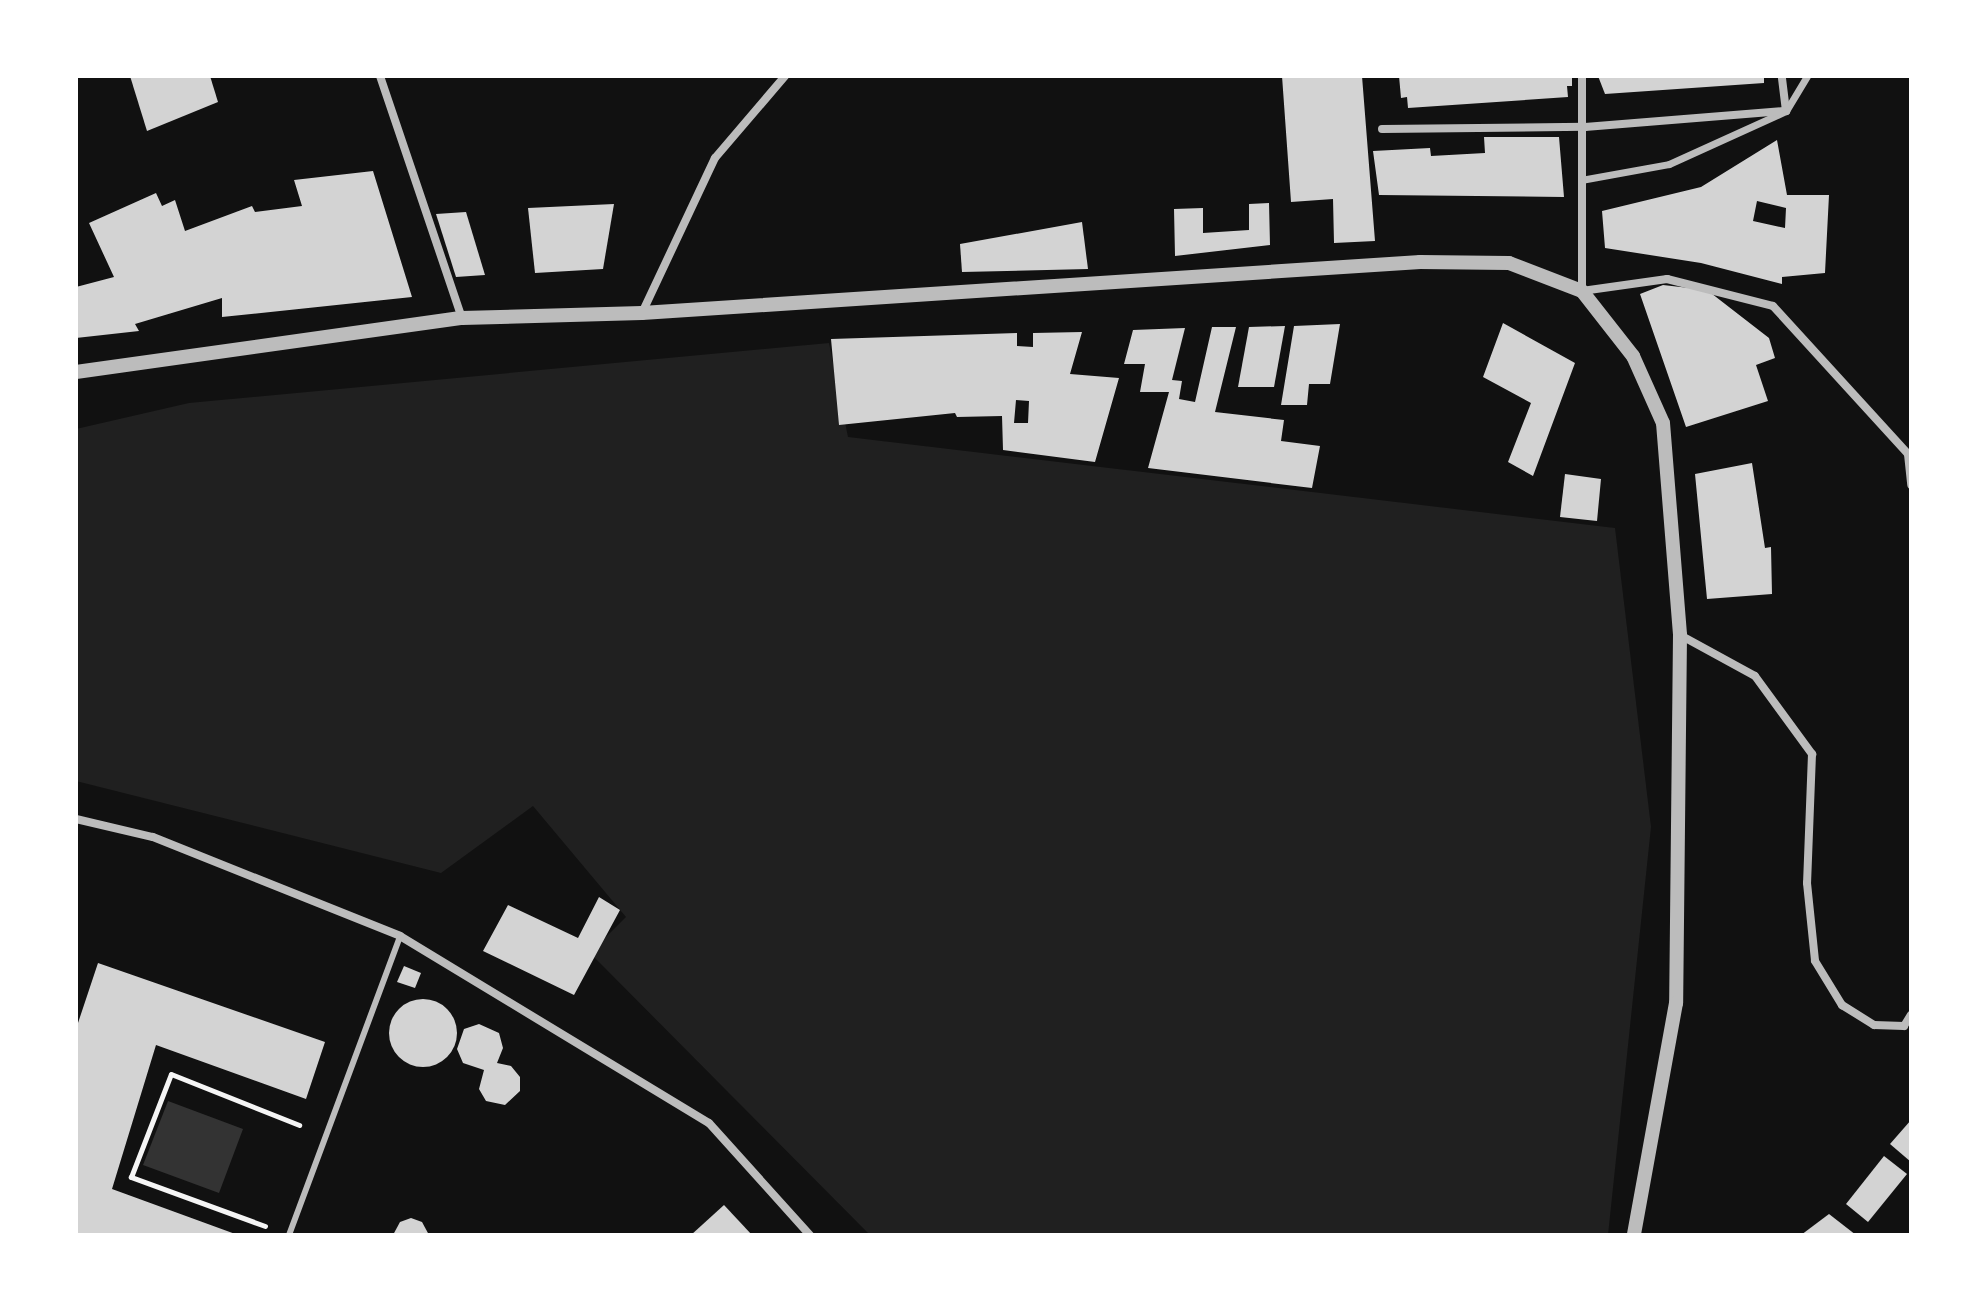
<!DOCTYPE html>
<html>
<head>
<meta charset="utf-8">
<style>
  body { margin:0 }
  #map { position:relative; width:1987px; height:1311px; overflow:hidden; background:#111; font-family:"Roboto Serif",serif }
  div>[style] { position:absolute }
  .green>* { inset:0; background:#202020 }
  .water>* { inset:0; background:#333 }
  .building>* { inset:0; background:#d3d3d3 }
  .round { border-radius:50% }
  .path>* { height:5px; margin:-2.5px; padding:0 2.5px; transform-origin:2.5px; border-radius:2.5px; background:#f5f5f5 }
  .service>* { height:6px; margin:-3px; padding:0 3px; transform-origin:3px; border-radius:3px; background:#bcbcbc }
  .pedestrian>* { height:7px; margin:-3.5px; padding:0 3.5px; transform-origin:3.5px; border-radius:3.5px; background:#bcbcbc }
  .minor>* { height:8px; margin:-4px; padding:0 4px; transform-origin:4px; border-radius:4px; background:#bcbcbc }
  .tertiary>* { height:14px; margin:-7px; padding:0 7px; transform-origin:7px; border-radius:7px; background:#bcbcbc }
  span { translate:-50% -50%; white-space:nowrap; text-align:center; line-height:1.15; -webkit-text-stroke:8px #fff; paint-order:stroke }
  .frame { position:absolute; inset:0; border:78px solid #fff; pointer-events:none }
</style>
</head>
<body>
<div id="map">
  <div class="green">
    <i style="clip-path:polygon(829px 343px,848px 437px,1615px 528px,1651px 827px,1608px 1235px,870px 1235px,590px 953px,626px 917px,533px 806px,441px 873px,76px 781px,76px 429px,189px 403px)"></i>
  </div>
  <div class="water">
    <i style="clip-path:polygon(168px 1101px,243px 1129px,219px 1193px,143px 1165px)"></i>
  </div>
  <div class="building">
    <i style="clip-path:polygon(130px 76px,210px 76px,218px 102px,147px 131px)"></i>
    <i style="clip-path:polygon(1282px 76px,1362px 76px,1375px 241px,1334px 243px,1333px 199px,1291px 202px)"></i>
    <i style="clip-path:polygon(1399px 76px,1572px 76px,1572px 86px,1567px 86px,1568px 97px,1408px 108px,1407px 97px,1401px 98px)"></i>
    <i style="clip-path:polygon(1598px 76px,1764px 76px,1764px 83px,1605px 94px)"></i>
    <i style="clip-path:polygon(1484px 137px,1559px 137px,1564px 197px,1379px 195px,1373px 151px,1430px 148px,1431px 156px,1485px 153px)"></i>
    <i style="clip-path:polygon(evenodd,1777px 140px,1787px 195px,1829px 195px,1825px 273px,1782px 277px,1782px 284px,1701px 263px,1605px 248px,1602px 211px,1701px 187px,1777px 140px,1757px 201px,1786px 208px,1785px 228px,1753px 221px,1757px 201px)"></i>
    <i style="clip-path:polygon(373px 171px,412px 297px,222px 317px,222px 298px,135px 324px,139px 331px,76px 338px,76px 287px,114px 277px,89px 223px,156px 193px,162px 206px,175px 200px,185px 231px,252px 206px,255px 212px,302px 206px,294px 180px)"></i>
    <i style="clip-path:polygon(1269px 203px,1270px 245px,1175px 256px,1174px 209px,1203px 208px,1203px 233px,1249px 230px,1249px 204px)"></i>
    <i style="clip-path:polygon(614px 204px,603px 269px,535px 273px,528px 208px)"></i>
    <i style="clip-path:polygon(466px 212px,485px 275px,456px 277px,436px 214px)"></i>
    <i style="clip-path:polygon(1082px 222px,1088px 269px,962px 272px,960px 244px)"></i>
    <i style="clip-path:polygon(1663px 285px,1707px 290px,1769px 338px,1775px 358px,1756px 365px,1768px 401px,1686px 427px,1640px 294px)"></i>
    <i style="clip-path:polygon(1503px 323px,1575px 363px,1533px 476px,1508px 462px,1531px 403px,1483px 377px)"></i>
    <i style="clip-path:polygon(1340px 324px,1330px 384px,1309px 384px,1307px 405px,1281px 405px,1294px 326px)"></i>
    <i style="clip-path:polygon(1285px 326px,1274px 387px,1238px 387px,1249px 327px)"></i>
    <i style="clip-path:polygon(1212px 327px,1236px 327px,1215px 412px,1284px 420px,1281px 441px,1320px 446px,1312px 488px,1148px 468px,1169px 392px,1140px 392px,1145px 364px,1124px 364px,1133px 330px,1185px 328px,1172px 380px,1182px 381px,1179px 399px,1195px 402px)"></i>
    <i style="clip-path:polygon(evenodd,1082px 332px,1070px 374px,1119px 378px,1095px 462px,1003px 450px,1002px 416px,957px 417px,955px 413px,839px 425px,831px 339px,1017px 333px,1017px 346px,1033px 347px,1033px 333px,1082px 332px,1016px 400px,1029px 401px,1028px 423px,1014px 423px,1016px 400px)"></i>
    <i style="clip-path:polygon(1752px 463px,1765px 548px,1771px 547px,1772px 594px,1707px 599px,1695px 474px)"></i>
    <i style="clip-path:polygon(1565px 474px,1601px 479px,1597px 521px,1560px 517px)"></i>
    <i style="clip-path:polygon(599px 897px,620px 910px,574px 995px,483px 951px,508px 905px,578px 938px)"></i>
    <i style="clip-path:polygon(98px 963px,325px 1042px,306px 1099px,156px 1045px,112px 1189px,238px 1235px,76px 1235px,76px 1029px)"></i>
    <i style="clip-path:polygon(404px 966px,421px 973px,415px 988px,397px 982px)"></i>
    <i class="round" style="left:389px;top:999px;width:68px;height:68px"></i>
    <i style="clip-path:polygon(479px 1024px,499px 1033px,503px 1048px,497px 1063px,511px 1066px,520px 1077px,520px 1091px,505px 1105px,486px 1101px,479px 1089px,484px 1070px,463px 1063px,457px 1049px,464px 1029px)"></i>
    <i style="clip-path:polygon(1911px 1120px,1911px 1162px,1890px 1144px)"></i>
    <i style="clip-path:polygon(1884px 1156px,1907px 1174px,1868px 1222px,1846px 1204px)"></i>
    <i style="clip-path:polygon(724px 1205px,752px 1235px,691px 1235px)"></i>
    <i style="clip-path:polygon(1829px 1214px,1856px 1235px,1801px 1235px)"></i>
    <i style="clip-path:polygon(411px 1218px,422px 1222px,429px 1235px,393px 1235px,400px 1222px)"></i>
  </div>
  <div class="path">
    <i style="left:265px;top:1226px;width:143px;rotate:-159.9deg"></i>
    <i style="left:131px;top:1177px;width:110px;rotate:-68.8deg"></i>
    <i style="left:171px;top:1074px;width:138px;rotate:21.7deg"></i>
  </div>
  <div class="service">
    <i style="left:289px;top:1235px;width:319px;rotate:-69.6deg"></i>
  </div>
  <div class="pedestrian">
    <i style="left:1581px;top:180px;width:89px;rotate:-10.3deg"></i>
    <i style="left:1669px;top:164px;width:128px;rotate:-24.4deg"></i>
    <i style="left:1786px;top:111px;width:41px;rotate:-59deg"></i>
  </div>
  <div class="minor">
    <i style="left:380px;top:76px;width:256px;rotate:71.3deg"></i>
    <i style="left:1582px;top:76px;width:215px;rotate:90deg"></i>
    <i style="left:1582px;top:291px;width:86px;rotate:-8deg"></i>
    <i style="left:1667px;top:279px;width:109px;rotate:14.3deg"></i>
    <i style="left:1773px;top:306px;width:200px;rotate:47.6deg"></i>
    <i style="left:1908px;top:454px;width:31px;rotate:84deg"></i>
    <i style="left:1382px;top:129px;width:203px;rotate:-0.6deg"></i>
    <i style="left:1585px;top:127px;width:202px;rotate:-4.6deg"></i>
    <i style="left:1786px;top:111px;width:35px;rotate:-97deg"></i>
    <i style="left:642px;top:313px;width:171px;rotate:-64.8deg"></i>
    <i style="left:715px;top:158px;width:108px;rotate:-49.5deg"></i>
    <i style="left:1680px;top:635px;width:85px;rotate:28.7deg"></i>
    <i style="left:1755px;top:676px;width:97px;rotate:53.8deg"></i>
    <i style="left:1812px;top:754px;width:129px;rotate:92.2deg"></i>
    <i style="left:1807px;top:883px;width:78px;rotate:84.1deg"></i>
    <i style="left:1815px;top:961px;width:52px;rotate:58.5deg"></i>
    <i style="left:1842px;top:1005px;width:38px;rotate:32deg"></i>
    <i style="left:1874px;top:1025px;width:30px;rotate:2deg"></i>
    <i style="left:1904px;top:1026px;width:13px;rotate:-58deg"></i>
    <i style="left:76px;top:819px;width:79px;rotate:13.2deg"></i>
    <i style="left:153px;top:837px;width:266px;rotate:21.8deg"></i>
    <i style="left:400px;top:936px;width:361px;rotate:31.2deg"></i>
    <i style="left:709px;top:1123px;width:151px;rotate:48deg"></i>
  </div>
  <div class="tertiary">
    <i style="left:76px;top:372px;width:390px;rotate:-8deg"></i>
    <i style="left:462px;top:318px;width:180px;rotate:-1.6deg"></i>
    <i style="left:642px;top:313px;width:780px;rotate:-3.75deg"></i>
    <i style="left:1420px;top:262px;width:89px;rotate:0.6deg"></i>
    <i style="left:1509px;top:263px;width:78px;rotate:21deg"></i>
    <i style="left:1582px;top:291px;width:83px;rotate:51.9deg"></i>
    <i style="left:1633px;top:356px;width:73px;rotate:65.9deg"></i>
    <i style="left:1663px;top:423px;width:213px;rotate:85.4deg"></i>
    <i style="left:1680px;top:635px;width:368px;rotate:90.6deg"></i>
    <i style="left:1676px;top:1003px;width:236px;rotate:100.3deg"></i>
  </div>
  <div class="frame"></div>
</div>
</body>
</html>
